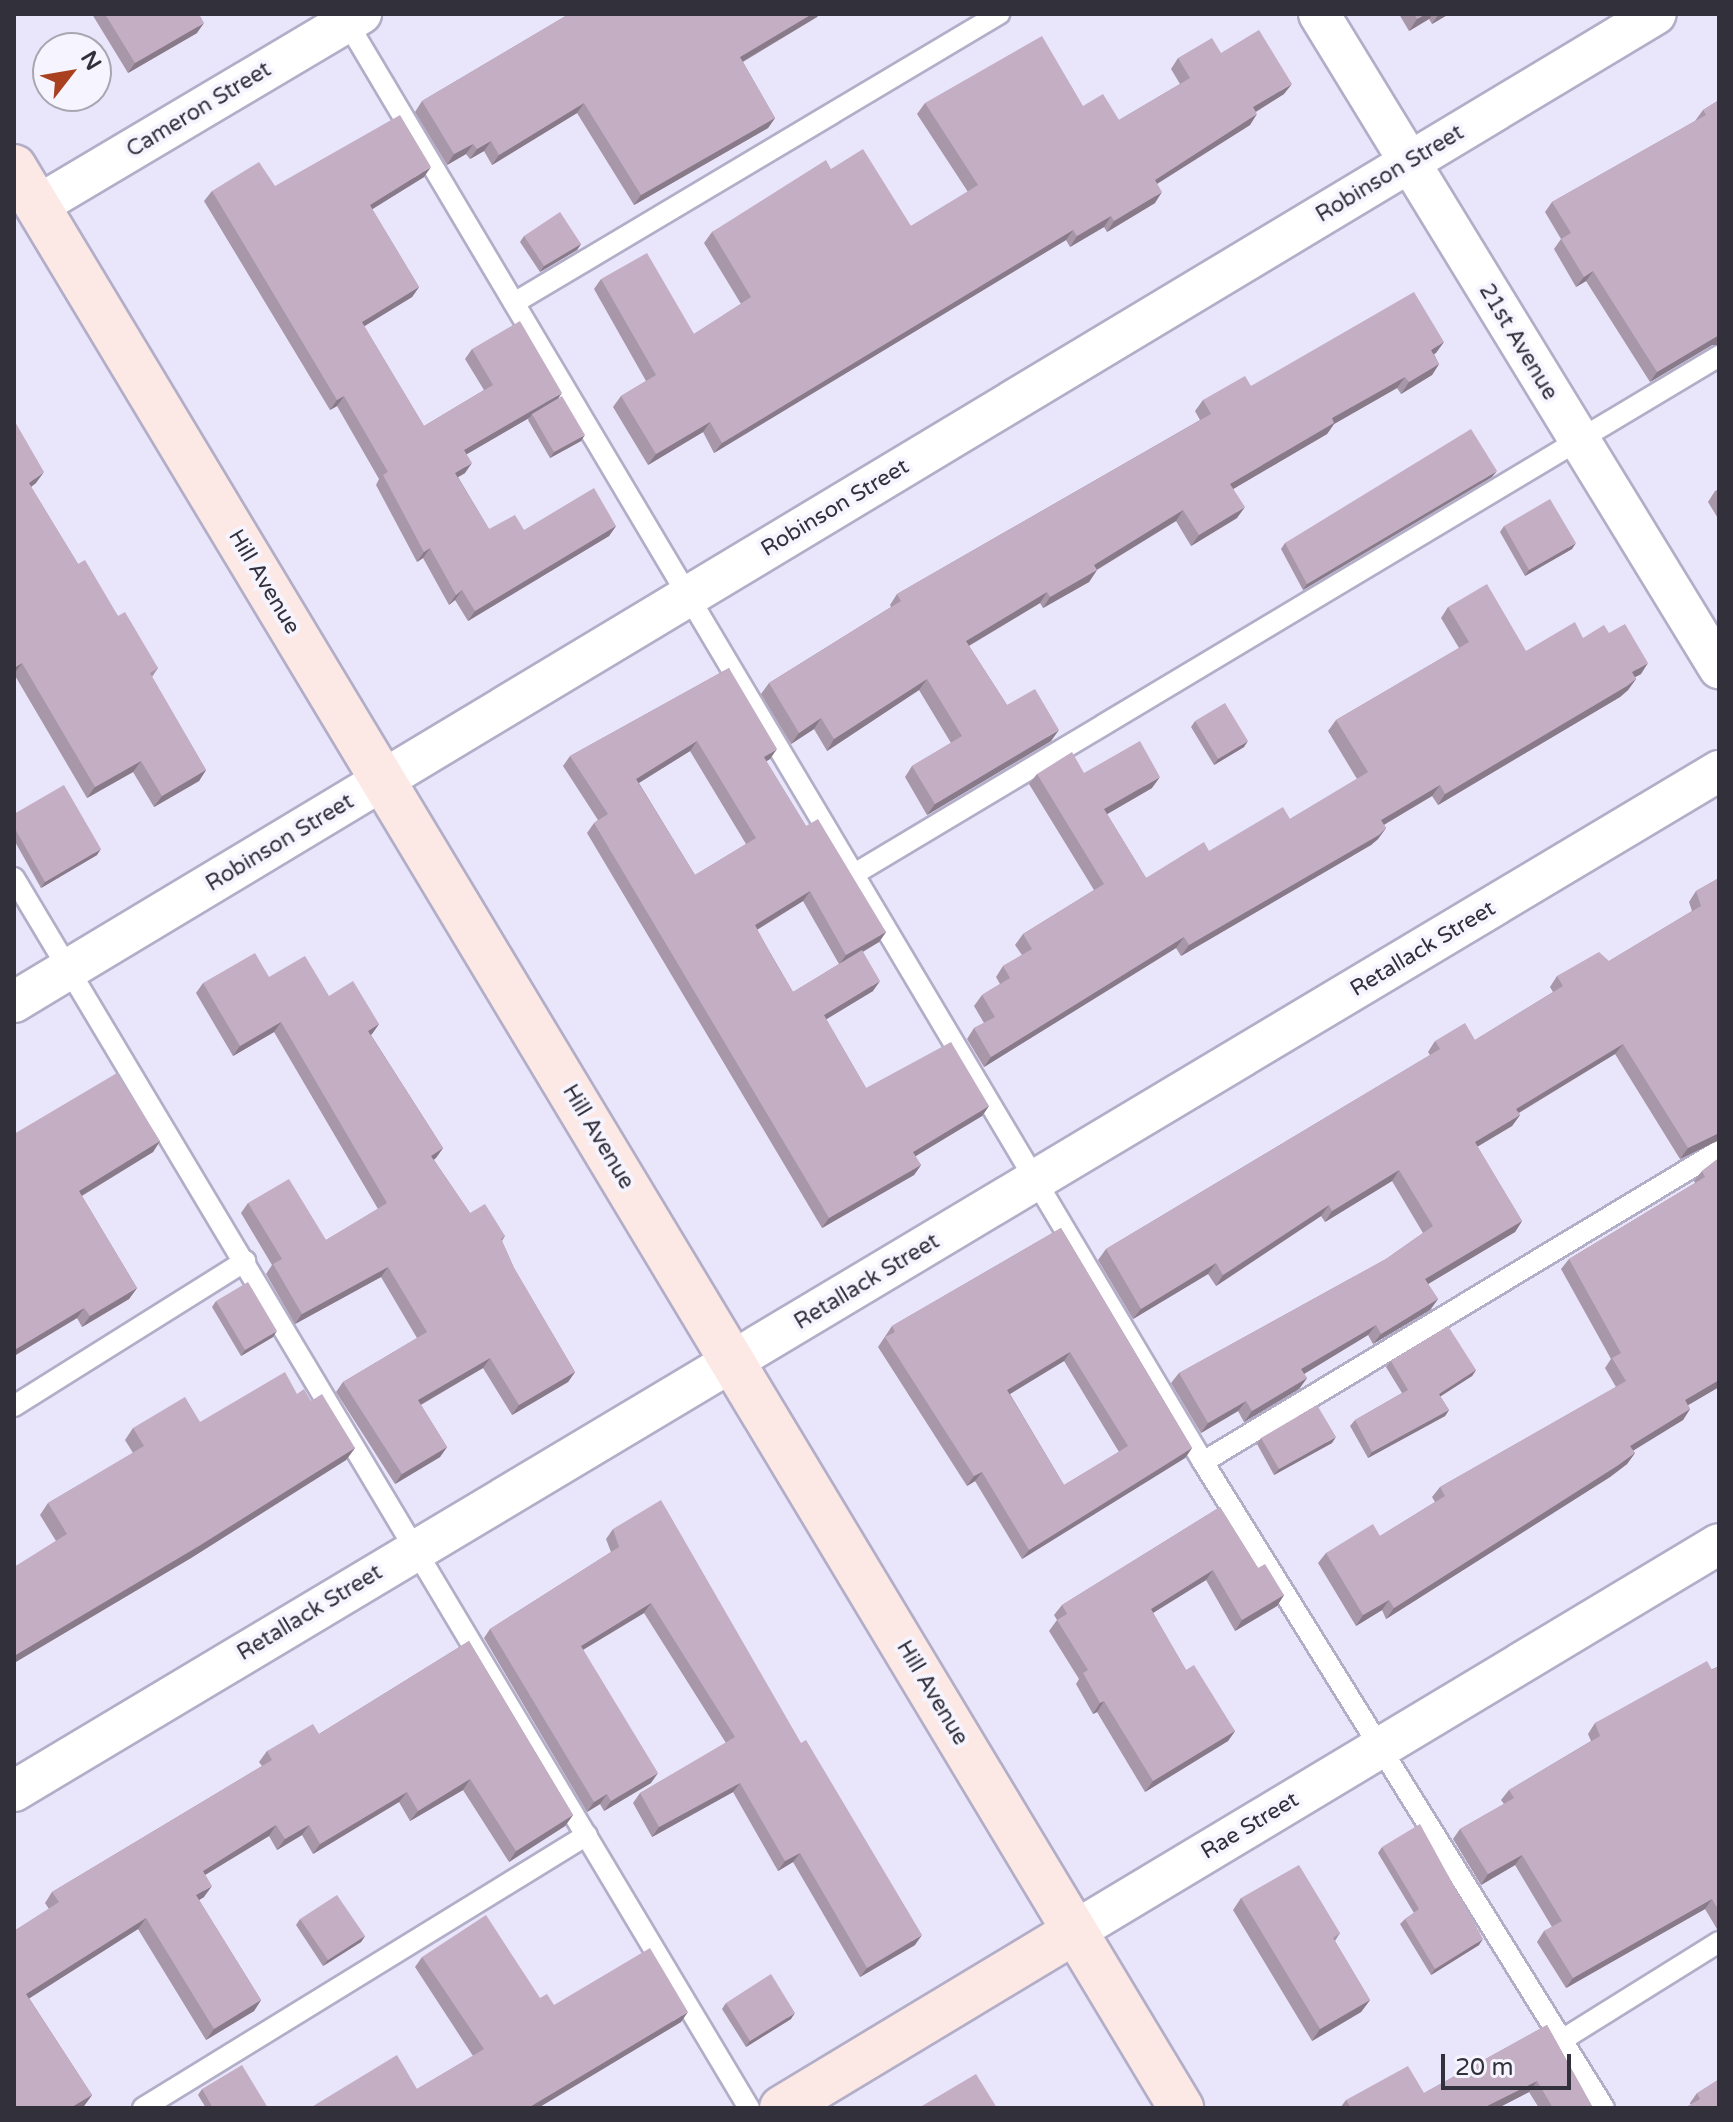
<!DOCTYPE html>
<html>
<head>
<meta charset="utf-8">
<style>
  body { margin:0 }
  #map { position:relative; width:1733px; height:2122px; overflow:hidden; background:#e9e5fb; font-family:"Varela Round",sans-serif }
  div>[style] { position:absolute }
  .roads { filter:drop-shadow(2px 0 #b3aec8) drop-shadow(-2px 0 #b3aec8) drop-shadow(0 2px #b3aec8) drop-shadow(0 -2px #b3aec8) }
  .lane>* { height:20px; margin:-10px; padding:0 10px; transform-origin:10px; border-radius:10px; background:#fff }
  .street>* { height:40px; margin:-20px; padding:0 20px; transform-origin:20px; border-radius:20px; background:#fff }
  .secondary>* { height:44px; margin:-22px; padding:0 22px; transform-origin:22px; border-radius:22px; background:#fce9e5 }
  .wall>* { inset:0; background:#a896a9 }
  .shaded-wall>* { inset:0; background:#887a89 }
  .building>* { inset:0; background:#c3aec4 }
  span { translate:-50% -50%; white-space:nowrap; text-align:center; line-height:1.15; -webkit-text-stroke:8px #f6f4ff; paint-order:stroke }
  .street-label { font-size:22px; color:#32303a }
  .frame { position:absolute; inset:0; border:16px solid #32303a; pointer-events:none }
  .north { position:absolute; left:32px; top:32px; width:80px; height:80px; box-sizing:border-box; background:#f6f4ff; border:2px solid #a8a6b0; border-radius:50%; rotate:59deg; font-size:22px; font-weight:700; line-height:32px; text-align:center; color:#32303a }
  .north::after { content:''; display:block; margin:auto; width:28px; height:36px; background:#a94120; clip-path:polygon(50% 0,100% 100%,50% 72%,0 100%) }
  .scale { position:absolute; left:1441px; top:2054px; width:130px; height:36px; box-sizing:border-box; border:4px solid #32303a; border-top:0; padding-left:10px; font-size:24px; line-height:28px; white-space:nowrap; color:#32303a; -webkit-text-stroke:6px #f6f4ff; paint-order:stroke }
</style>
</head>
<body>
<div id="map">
  <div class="roads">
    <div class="lane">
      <i style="left:344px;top:17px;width:1681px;rotate:59.27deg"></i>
      <i style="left:1203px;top:1462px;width:760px;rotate:58.17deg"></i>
      <i style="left:514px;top:303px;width:565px;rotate:-30.79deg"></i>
      <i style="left:856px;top:873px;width:1006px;rotate:-30.92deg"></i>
      <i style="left:14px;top:878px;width:1433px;rotate:59.14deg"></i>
      <i style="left:14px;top:1406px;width:273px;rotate:-32.1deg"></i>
      <i style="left:1203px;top:1462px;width:602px;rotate:-31.08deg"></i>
      <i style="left:1562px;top:2040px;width:185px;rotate:-32deg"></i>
      <i style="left:143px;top:2108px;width:521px;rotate:-31.59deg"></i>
    </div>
    <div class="street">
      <i style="left:1319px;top:14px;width:767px;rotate:58.55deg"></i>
      <i style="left:37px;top:206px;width:377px;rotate:-30.7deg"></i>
      <i style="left:14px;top:1002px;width:1916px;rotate:-31.04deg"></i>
      <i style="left:14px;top:1791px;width:1987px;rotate:-30.89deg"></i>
      <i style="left:1075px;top:1931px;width:751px;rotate:-31deg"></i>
    </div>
    <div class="secondary">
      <i style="left:14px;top:167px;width:2265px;rotate:58.98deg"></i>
      <i style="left:782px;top:2108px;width:342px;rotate:-31.1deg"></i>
    </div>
  </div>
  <div class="wall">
    <i style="clip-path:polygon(92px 14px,199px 14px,197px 33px,128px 73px)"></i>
    <i style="clip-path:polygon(569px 14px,819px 14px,817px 17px,743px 62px,775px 118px,768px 128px,634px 205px,577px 113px,492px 165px,484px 151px,470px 159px,466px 154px,447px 165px,415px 112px,422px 101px)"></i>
    <i style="clip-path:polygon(1399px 14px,1449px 14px,1432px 24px,1429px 19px,1409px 31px)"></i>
    <i style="clip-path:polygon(1221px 53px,1284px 94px,1256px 112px,1250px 125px,1157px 184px,1155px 203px,1107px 232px,1104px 227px,1070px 247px,1066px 240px,714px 453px,703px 432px,648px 465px,613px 407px,621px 396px,646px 381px,594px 289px,601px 279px,694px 334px,741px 304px,704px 243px,712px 232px,831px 169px,911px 226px,968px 192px,917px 114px,925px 103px,1083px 106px,1119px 120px,1180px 84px,1171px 69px,1178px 58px)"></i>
    <i style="clip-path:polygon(1719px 100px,1719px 345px,1712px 345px,1650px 382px,1586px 281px,1576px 287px,1554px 249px,1561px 239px,1545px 212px,1552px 202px,1695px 121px,1703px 110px)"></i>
    <i style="clip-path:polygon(424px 177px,372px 209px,419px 287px,412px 297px,364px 326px,424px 426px,484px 390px,465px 359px,472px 349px,557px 399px,581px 441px,550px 458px,528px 420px,529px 418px,466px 454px,465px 473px,458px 477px,489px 529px,524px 530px,616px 526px,609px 536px,468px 621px,455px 600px,449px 605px,423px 558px,417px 562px,376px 485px,379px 479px,337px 406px,330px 410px,204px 201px,212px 191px)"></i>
    <i style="clip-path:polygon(524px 236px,581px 244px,577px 250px,540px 272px,520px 242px)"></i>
    <i style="clip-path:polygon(1444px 342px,1434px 354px,1439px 364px,1432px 375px,1401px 394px,1397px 388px,1334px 424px,1327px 434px,1233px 489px,1237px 518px,1191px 546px,1176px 521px,1097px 570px,1089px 582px,1043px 608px,1040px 603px,969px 646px,1007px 705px,1051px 741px,927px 815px,905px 777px,912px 766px,951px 743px,919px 690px,827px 751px,814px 729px,791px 744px,761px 694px,769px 683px,891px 607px,890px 605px,897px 594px,1200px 420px,1195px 411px,1203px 400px,1251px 386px)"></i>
    <i style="clip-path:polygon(14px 420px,36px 483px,31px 487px,78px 564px,158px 668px,152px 677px,206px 770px,199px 781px,154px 807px,133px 772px,87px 798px,14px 674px)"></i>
    <i style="clip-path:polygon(1492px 477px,1303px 590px,1281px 549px,1285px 543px)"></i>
    <i style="clip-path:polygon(1719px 489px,1719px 520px,1708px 502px,1715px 491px)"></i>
    <i style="clip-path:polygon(1504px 526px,1572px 549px,1525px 576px,1500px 532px)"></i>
    <i style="clip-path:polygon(1448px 607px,1526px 651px,1609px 633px,1641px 674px,1635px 677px,1636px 679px,1628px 690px,1620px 697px,1438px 805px,1432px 796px,1384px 825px,1386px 828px,1378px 839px,1371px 845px,1181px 956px,1176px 948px,984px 1067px,967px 1039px,974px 1028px,984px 1023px,974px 1006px,982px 995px,1000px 984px,996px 977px,1003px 966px,1022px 955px,1015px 945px,1023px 934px,1094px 890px,1029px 784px,1037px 774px,1084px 773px,1152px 788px,1107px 814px,1146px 878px,1290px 819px,1357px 779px,1328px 731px,1336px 720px,1459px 648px,1441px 618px)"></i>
    <i style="clip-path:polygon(evenodd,729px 668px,770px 759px,766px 761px,806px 826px,886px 932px,879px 942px,863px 952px,873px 991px,826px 1019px,866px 1088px,989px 1106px,982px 1116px,915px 1156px,921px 1165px,914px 1175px,822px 1228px,587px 833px,594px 823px,598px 820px,563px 766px,570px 756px,729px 668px,690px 751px,746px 844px,695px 875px,639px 783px,690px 751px,729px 668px,803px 901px,839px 964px,793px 992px,757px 930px,803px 901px)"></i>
    <i style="clip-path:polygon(1195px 721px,1244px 747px,1214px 765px,1191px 727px)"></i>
    <i style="clip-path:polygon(14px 814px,97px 855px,41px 888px,14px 840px)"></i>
    <i style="clip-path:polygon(1719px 878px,1719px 1140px,1680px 1159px,1615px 1054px,1519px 1113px,1520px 1115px,1512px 1126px,1477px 1146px,1522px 1221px,1515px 1232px,1428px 1284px,1438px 1299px,1430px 1310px,1373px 1344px,1368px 1335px,1304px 1374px,1307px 1378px,1299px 1389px,1244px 1422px,1238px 1411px,1201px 1433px,1171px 1383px,1179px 1373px,1386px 1259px,1423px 1233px,1392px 1181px,1325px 1222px,1321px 1216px,1216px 1286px,1208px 1274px,1133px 1319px,1098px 1260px,1106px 1249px,1430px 1055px,1428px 1052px,1435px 1041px,1475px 1040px,1553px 992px,1550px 987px,1557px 976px,1609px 961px,1692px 911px,1689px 902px,1696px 891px)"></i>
    <i style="clip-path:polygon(269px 977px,329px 996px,379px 1024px,371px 1035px,443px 1148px,434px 1160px,470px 1213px,505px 1236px,502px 1241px,514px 1268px,575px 1372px,568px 1382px,512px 1415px,483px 1368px,421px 1405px,447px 1447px,440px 1457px,395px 1484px,336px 1392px,343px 1382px,417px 1338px,381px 1277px,295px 1324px,266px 1274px,272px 1265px,241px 1213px,248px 1203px,326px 1240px,378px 1209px,274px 1032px,233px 1056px,196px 993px,203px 983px)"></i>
    <i style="clip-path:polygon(14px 1134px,160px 1141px,153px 1152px,82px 1196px,137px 1288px,129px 1299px,82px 1327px,77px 1318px,14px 1356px)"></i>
    <i style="clip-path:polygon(1719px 1158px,1719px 1387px,1688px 1405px,1690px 1409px,1683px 1420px,1633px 1450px,1635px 1453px,1627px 1464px,1610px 1477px,1386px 1619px,1382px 1610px,1356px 1626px,1318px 1563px,1326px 1553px,1380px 1536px,1435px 1502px,1432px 1497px,1440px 1487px,1616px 1387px,1605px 1368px,1611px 1359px,1561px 1269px,1569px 1259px,1695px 1183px,1694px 1181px,1702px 1171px)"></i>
    <i style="clip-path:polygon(evenodd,1061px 1228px,1192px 1448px,1185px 1458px,1022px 1559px,975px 1481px,967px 1486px,878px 1347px,892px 1326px,1061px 1228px,1064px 1361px,1119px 1452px,1064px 1485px,1010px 1394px,1064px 1361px)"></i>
    <i style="clip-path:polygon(216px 1301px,273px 1337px,241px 1356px,212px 1307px)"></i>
    <i style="clip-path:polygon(1391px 1361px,1476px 1370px,1472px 1376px,1440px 1396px,1449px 1410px,1445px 1416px,1368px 1458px,1350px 1426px,1355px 1420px,1402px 1393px,1386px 1367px)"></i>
    <i style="clip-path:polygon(297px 1394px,311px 1401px,355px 1448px,346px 1460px,191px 1558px,14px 1663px,14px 1568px,56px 1541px,40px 1515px,48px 1503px,133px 1453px,125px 1440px,133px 1428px,200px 1422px)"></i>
    <i style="clip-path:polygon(1261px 1438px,1332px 1443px,1274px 1475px,1257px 1444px)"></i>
    <i style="clip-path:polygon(1220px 1507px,1258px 1568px,1284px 1595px,1277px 1606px,1235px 1631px,1206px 1580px,1153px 1613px,1186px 1670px,1235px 1731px,1228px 1741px,1145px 1792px,1097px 1712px,1093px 1714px,1076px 1684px,1079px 1679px,1049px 1631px,1057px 1620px,1054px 1615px,1062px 1605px)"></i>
    <i style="clip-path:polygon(613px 1529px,915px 1945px,860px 1977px,793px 1862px,778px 1871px,733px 1792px,652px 1837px,633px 1803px,640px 1793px,726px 1743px,644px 1613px,583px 1650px,651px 1783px,604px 1811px,600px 1804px,587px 1812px,484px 1638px,490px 1629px,611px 1552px,606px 1539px)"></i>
    <i style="clip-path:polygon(469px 1641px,573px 1815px,565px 1826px,509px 1862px,463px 1790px,410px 1821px,399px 1802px,313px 1854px,302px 1835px,277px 1850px,269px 1836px,205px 1875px,204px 1897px,199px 1900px,261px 2000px,254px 2011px,206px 2040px,138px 1929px,29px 1998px,92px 2095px,84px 2106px,80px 2108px,14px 2108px,14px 1931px,49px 1909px,45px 1903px,52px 1892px,262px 1766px,259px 1762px,267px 1751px,319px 1734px)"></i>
    <i style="clip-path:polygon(1719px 1666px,1719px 1930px,1717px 1929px,1705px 1909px,1566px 1988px,1537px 1942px,1544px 1931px,1552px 1927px,1515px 1865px,1481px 1885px,1453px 1839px,1460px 1829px,1504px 1804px,1501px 1800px,1509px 1790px,1591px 1741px,1588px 1734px,1595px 1723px)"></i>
    <i style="clip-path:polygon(1382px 1847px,1479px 1945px,1431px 1975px,1400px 1924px,1405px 1919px,1414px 1913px,1378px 1853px)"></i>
    <i style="clip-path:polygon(1241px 1898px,1340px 1933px,1335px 1941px,1370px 2000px,1361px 2012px,1312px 2041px,1233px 1910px)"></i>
    <i style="clip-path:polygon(300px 1919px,365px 1936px,361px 1942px,323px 1966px,296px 1925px)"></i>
    <i style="clip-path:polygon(422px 1957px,540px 1998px,554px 2005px,681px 2022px,538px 2108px,310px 2108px,417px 2089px,473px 2056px,415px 1967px)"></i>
    <i style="clip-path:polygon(726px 2003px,791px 2019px,746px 2047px,722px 2009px)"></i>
    <i style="clip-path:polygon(1547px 2025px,1593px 2108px,1539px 2108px,1529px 2092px,1498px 2108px,1340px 2108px,1346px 2100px,1424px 2093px)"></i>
    <i style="clip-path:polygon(202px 2089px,268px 2108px,206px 2108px,198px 2095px)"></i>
    <i style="clip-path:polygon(1697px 2093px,1719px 2108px,1690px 2104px,1690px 2103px)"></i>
  </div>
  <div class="shaded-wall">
    <i style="clip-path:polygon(812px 14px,819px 14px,817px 17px,733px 67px,740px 57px)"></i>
    <i style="clip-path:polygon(1426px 14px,1433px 14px,1429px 19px,1409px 31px,1417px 19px)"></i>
    <i style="clip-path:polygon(1439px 14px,1449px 14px,1432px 24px)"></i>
    <i style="clip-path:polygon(204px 23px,197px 33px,128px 73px,135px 63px)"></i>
    <i style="clip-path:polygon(1292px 84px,1284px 94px,1245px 118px,1253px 107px)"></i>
    <i style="clip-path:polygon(584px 103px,577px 113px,492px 165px,499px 155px)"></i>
    <i style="clip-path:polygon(1257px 114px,1250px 125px,1147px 190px,1155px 180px)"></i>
    <i style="clip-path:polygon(775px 118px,768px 128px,634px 205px,641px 195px)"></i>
    <i style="clip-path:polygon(491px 141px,484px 151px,470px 159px,477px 149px)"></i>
    <i style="clip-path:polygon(473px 144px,466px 154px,447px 165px,454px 154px)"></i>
    <i style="clip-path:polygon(431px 167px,424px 177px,363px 215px,370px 205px)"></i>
    <i style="clip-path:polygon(1162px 192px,1155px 203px,1107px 232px,1114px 221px)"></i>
    <i style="clip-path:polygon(1111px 216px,1104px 227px,1070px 247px,1077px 236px)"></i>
    <i style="clip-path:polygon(1073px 230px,1066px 240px,714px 453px,722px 443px)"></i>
    <i style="clip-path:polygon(581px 244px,577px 250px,540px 272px,544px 266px)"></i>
    <i style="clip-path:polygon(1593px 271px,1586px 281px,1576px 287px,1584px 277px)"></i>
    <i style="clip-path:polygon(419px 287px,412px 297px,355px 332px,362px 322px)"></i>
    <i style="clip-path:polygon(1719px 335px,1719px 345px,1712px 345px,1650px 382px,1657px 372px)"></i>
    <i style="clip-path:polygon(1444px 342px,1436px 353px,1423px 361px,1431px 350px)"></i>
    <i style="clip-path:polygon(1439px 364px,1432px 375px,1401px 394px,1409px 382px)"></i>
    <i style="clip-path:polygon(1405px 377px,1397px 388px,1334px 424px,1327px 434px,1223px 495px,1230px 484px,1332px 418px)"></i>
    <i style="clip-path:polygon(562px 393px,555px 403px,532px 414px,529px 418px,457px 460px,464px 450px)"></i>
    <i style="clip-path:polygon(344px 396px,337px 406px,330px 410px,337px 400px)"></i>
    <i style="clip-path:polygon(710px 422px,703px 432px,648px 465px,656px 454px)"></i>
    <i style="clip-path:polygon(585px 435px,581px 441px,550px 458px,554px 452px)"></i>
    <i style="clip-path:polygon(472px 463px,465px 473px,448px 483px,455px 473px)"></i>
    <i style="clip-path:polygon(1497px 471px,1492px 477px,1303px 590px,1307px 584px)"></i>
    <i style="clip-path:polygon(44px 472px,36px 483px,21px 494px,29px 483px)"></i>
    <i style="clip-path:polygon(1245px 507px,1237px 518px,1191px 546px,1199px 535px)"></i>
    <i style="clip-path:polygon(1183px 510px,1176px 521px,1086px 576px,1094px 565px)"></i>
    <i style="clip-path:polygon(616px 526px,609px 536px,468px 621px,475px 611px)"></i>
    <i style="clip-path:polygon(1576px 543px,1572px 549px,1525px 576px,1529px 570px)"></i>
    <i style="clip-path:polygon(430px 548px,423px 558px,417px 562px,424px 552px)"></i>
    <i style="clip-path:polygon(1097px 570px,1089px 582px,1043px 608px,1050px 597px)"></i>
    <i style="clip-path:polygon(462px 590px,455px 600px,449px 605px,456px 595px)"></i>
    <i style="clip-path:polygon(1047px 592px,1040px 603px,958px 652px,966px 641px)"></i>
    <i style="clip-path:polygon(22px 663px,14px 674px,14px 668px)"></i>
    <i style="clip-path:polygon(1648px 663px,1641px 674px,1624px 683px,1632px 672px)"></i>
    <i style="clip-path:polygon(927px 679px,919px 690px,827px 751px,834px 739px)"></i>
    <i style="clip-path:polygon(1636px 679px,1628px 690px,1620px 697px,1438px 805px,1445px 794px)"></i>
    <i style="clip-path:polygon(821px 718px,814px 729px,791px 744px,799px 733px)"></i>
    <i style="clip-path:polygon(1059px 730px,1051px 741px,927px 815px,935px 804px)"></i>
    <i style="clip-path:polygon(697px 741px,690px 751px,629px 789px,636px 779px)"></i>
    <i style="clip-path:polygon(1248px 741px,1244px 747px,1214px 765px,1218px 759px)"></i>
    <i style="clip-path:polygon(777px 749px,770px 759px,757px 767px,764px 757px)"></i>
    <i style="clip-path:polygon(141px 761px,133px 772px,87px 798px,95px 787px)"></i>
    <i style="clip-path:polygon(206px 770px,199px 781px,154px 807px,162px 796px)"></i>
    <i style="clip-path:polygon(1160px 777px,1152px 788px,1097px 820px,1104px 809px)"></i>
    <i style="clip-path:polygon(1440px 785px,1432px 796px,1373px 831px,1381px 820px)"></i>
    <i style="clip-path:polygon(1386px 828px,1378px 839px,1371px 845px,1181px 956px,1189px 945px)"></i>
    <i style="clip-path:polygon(101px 849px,97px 855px,41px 888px,45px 882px)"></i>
    <i style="clip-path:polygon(810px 891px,803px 901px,748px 935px,755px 925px)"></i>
    <i style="clip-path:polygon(886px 932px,879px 942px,839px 965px,846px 955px)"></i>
    <i style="clip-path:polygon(1184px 937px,1176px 948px,984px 1067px,991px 1057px)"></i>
    <i style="clip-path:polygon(880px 981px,873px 991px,817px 1025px,824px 1015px)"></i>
    <i style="clip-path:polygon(281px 1022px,274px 1032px,233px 1056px,240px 1046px)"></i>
    <i style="clip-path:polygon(379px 1024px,372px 1034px,361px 1041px,368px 1031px)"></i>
    <i style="clip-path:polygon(1623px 1044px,1615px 1054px,1508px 1119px,1516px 1109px)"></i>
    <i style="clip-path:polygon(989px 1106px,982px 1116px,906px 1162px,913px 1152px)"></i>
    <i style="clip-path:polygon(1520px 1115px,1512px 1126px,1467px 1153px,1475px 1142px)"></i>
    <i style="clip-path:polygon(1719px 1133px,1719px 1140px,1680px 1159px,1688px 1148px)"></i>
    <i style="clip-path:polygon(160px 1141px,153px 1152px,71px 1202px,79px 1191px)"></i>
    <i style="clip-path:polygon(443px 1148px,436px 1158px,424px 1166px,431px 1156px)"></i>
    <i style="clip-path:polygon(921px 1165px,914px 1175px,822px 1228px,829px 1218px)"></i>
    <i style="clip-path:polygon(1399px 1170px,1392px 1181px,1325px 1222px,1332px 1211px)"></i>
    <i style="clip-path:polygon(1329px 1205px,1321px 1216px,1216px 1286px,1223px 1275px)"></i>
    <i style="clip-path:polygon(1522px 1221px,1515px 1232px,1418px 1290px,1425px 1279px)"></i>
    <i style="clip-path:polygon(1216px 1263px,1208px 1274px,1133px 1319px,1141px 1309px)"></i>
    <i style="clip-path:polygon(388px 1267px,381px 1277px,295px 1324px,302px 1314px)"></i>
    <i style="clip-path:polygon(137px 1288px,129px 1299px,82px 1327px,90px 1316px)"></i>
    <i style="clip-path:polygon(1438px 1299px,1430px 1310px,1373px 1344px,1381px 1334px)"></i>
    <i style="clip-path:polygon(84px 1308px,77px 1318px,14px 1356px,14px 1351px,16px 1349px)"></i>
    <i style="clip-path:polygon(1376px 1325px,1368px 1335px,1294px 1380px,1301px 1369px)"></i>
    <i style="clip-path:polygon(277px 1331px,273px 1337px,241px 1356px,245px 1350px)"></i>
    <i style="clip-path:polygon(1070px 1352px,1064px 1361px,1000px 1400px,1007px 1390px)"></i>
    <i style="clip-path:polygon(490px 1358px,483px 1368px,411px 1410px,418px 1400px)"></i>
    <i style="clip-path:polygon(1476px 1370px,1472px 1376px,1435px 1400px,1439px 1394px)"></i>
    <i style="clip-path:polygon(575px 1372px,568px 1382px,512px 1415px,519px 1405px)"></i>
    <i style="clip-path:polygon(1307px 1378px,1299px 1389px,1244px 1422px,1252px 1411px)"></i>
    <i style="clip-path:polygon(1719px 1380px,1719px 1387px,1678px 1411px,1685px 1400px)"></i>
    <i style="clip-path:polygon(1246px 1401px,1238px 1411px,1201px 1433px,1208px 1423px)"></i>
    <i style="clip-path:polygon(1690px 1409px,1683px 1420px,1623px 1457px,1630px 1446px)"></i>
    <i style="clip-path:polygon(1449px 1410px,1445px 1416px,1368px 1458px,1372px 1452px)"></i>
    <i style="clip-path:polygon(1336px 1437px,1332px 1443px,1274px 1475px,1279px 1469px)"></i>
    <i style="clip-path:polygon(447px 1447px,440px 1457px,395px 1484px,402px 1474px)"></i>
    <i style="clip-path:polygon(355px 1448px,346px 1460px,191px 1558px,14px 1663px,14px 1656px)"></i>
    <i style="clip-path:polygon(1192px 1448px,1185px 1458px,1022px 1559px,1029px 1550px)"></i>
    <i style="clip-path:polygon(1635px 1453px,1627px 1464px,1610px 1477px,1386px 1619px,1394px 1608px)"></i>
    <i style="clip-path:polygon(982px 1472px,975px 1481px,967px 1486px,974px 1476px)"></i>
    <i style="clip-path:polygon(1213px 1570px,1206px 1580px,1143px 1619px,1151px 1609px)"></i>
    <i style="clip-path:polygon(1284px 1595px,1277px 1606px,1235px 1631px,1242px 1620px)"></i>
    <i style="clip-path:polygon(1389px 1600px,1382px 1610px,1356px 1626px,1363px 1615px)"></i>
    <i style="clip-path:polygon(651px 1603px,644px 1613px,574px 1655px,581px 1646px)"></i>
    <i style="clip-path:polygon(1104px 1701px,1097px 1712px,1093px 1714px,1100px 1703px)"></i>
    <i style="clip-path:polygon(1235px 1731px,1228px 1741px,1145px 1792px,1153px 1781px)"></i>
    <i style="clip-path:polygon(658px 1773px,651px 1783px,604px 1811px,611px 1801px)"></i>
    <i style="clip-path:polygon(470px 1779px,463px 1790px,410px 1821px,418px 1811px)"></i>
    <i style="clip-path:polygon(740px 1783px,733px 1792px,652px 1837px,659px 1827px)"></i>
    <i style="clip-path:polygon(407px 1792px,399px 1802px,313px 1854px,320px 1844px)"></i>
    <i style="clip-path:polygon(607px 1794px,600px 1804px,587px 1812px,594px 1802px)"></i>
    <i style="clip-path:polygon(573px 1815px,565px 1826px,509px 1862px,516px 1851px)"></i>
    <i style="clip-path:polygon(276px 1825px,269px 1836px,195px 1881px,203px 1871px)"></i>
    <i style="clip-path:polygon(309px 1825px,302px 1835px,277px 1850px,285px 1839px)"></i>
    <i style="clip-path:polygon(800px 1853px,793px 1862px,778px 1871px,785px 1861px)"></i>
    <i style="clip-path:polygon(1522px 1855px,1515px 1865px,1481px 1885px,1488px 1874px)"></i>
    <i style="clip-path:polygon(212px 1886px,204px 1897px,189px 1906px,196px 1895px)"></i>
    <i style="clip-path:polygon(1712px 1899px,1705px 1909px,1566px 1988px,1573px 1978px)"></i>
    <i style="clip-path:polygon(146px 1918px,138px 1929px,19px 2005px,26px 1994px)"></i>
    <i style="clip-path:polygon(922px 1935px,915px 1945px,860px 1977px,867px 1968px)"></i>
    <i style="clip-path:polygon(365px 1936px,361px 1942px,323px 1966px,328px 1960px)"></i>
    <i style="clip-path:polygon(1483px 1939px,1479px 1945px,1431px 1975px,1435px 1969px)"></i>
    <i style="clip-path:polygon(261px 2000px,254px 2011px,206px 2040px,214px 2029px)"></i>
    <i style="clip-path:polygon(1370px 2000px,1361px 2012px,1312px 2041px,1320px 2029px)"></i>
    <i style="clip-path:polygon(688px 2012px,681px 2022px,538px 2108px,528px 2108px)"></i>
    <i style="clip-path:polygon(795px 2013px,791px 2019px,746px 2047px,750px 2041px)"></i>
    <i style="clip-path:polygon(1537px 2081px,1529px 2092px,1498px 2108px,1483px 2108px)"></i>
    <i style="clip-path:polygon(92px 2095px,84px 2106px,80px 2108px,70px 2108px)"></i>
  </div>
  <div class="building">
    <i style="clip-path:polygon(105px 14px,199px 14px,204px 23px,135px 63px)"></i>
    <i style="clip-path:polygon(569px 14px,812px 14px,740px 57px,775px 118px,641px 195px,584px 103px,499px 155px,491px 141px,477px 149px,473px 144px,454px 154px,422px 101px)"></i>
    <i style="clip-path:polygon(1414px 14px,1426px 14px,1417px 19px)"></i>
    <i style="clip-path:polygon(1259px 30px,1292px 84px,1253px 107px,1257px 114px,1155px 180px,1162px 192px,1114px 221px,1111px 216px,1077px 236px,1073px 230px,722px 443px,710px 422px,656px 454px,621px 396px,656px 375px,601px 279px,647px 253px,694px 334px,751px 297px,712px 232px,826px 160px,831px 169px,863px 149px,911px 226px,978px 185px,925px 103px,1042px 36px,1083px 106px,1103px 94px,1119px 120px,1190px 78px,1178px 58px,1212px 38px,1221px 53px)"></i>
    <i style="clip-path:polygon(1719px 100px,1719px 335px,1657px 372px,1593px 271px,1584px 277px,1561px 239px,1571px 233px,1552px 202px,1706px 115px,1703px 110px)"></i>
    <i style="clip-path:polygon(400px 115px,431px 167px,370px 205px,419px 287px,362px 322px,424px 426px,493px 385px,472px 349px,520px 321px,562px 393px,464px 450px,472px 463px,455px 473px,489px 529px,515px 515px,524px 530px,594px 488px,616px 526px,475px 611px,462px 590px,456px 595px,430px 548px,424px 552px,383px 475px,388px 472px,344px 396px,337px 400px,212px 191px,259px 162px,275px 186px)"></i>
    <i style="clip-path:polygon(560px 212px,581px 244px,544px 266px,524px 236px)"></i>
    <i style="clip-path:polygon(1414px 292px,1444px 342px,1431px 350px,1439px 364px,1409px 382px,1405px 377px,1332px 418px,1334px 423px,1230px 484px,1245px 507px,1199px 535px,1183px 510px,1094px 565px,1097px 570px,1050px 597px,1047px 592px,966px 641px,1007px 705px,1035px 689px,1059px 730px,935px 804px,912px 766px,962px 736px,927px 679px,834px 739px,821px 718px,799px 733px,769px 683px,901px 601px,897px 594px,1211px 414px,1203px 400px,1245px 376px,1251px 386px)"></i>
    <i style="clip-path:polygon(562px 396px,585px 435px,554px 452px,532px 414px)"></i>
    <i style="clip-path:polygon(14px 420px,44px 472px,29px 483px,78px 564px,85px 560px,118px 616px,125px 612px,158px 668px,150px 673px,206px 770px,162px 796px,141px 761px,95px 787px,22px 663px,14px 668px)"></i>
    <i style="clip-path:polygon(1471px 429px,1497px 471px,1307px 584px,1285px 543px)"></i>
    <i style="clip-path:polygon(1550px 499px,1576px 543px,1529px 570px,1504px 526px)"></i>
    <i style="clip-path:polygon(1487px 584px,1526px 651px,1575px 622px,1583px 638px,1604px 625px,1609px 633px,1625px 624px,1648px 663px,1632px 672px,1636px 679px,1627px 686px,1445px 794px,1440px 785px,1381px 820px,1386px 828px,1379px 835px,1189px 945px,1184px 937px,991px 1057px,974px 1028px,995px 1017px,982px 995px,1010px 978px,1003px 966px,1032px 949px,1023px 934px,1104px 884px,1037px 774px,1072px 752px,1084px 773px,1140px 741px,1160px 777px,1104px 809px,1146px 878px,1204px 842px,1209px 851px,1283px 807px,1290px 819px,1368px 772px,1336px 720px,1469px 642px,1448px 607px)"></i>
    <i style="clip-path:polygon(evenodd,729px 668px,777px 749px,764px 757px,806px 826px,818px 819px,886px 932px,846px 955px,810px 891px,755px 925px,774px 960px,793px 992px,862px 950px,880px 981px,824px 1015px,866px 1088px,951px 1042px,989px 1106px,913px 1152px,921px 1165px,829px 1218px,594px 823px,608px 814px,570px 756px,729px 668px,697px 741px,756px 838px,695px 875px,636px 779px,697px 741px)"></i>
    <i style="clip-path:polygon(1225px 703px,1248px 741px,1218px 759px,1195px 721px)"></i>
    <i style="clip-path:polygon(64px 785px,101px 849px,45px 882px,14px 827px,14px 814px)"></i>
    <i style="clip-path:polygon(1719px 878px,1719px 1133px,1688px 1148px,1623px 1044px,1516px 1109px,1520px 1115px,1475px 1142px,1522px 1221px,1425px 1279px,1438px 1299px,1381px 1334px,1376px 1325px,1301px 1369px,1307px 1378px,1252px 1411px,1246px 1401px,1208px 1423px,1179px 1373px,1386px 1259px,1433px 1226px,1399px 1170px,1332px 1211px,1329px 1205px,1223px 1275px,1216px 1263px,1141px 1309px,1106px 1249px,1440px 1049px,1435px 1041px,1465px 1023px,1475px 1040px,1563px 986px,1557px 976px,1599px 952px,1609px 961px,1701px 906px,1696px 891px)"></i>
    <i style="clip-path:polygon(255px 953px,269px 977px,305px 956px,329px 996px,353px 981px,379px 1024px,368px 1031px,443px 1148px,431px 1156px,470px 1213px,485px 1204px,505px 1236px,501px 1239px,514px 1268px,575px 1372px,519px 1405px,490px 1358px,418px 1400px,447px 1447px,402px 1474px,343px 1382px,427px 1332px,388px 1267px,302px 1314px,273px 1264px,282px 1259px,248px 1203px,289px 1179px,326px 1240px,387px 1203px,281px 1022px,240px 1046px,203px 983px)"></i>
    <i style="clip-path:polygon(117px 1073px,160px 1141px,79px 1191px,137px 1288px,90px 1316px,84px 1308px,16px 1349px,14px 1346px,14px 1134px)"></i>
    <i style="clip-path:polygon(1719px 1158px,1719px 1380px,1685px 1400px,1690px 1409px,1630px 1446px,1635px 1453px,1617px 1466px,1394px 1608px,1389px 1600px,1363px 1615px,1326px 1553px,1373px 1524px,1380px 1536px,1445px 1496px,1440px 1487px,1626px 1381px,1612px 1358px,1621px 1353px,1569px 1259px,1705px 1177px,1702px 1171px)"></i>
    <i style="clip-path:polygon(evenodd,1061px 1228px,1192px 1448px,1029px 1550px,982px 1472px,974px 1476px,885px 1337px,895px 1332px,892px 1326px,1061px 1228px,1070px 1352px,1128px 1446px,1064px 1485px,1007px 1390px,1070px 1352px)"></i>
    <i style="clip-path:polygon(248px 1282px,277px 1331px,245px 1350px,216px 1301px)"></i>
    <i style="clip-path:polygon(1448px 1326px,1476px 1370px,1439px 1394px,1449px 1410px,1372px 1452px,1355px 1420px,1408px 1390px,1391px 1361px)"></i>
    <i style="clip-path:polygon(285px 1372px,297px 1394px,304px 1389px,311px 1401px,322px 1394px,355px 1448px,199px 1546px,14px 1656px,14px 1567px,67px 1534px,48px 1503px,144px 1446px,133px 1428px,185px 1397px,200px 1422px)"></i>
    <i style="clip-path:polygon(1317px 1405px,1336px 1437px,1279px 1469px,1261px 1438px)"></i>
    <i style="clip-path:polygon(661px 1500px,801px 1743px,806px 1740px,922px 1935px,867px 1968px,800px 1853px,785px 1861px,740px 1783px,659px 1827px,640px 1793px,735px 1737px,651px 1603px,581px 1646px,658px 1773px,611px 1801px,607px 1794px,594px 1802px,490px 1629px,619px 1547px,613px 1529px)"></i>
    <i style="clip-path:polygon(1220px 1507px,1258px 1568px,1265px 1564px,1284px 1595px,1242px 1620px,1213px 1570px,1151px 1609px,1186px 1670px,1194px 1665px,1235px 1731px,1153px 1781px,1104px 1701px,1100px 1703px,1083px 1673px,1088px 1670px,1057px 1620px,1067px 1614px,1062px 1605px)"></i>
    <i style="clip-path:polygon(469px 1641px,573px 1815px,516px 1851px,470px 1779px,418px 1811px,407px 1792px,320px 1844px,309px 1825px,285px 1839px,276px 1825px,203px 1871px,212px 1886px,196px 1895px,261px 2000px,214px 2029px,146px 1918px,26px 1994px,92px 2095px,70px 2108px,14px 2108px,14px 1931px,59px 1902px,52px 1892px,272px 1760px,267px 1751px,313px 1724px,319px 1734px)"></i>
    <i style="clip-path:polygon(1707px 1661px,1712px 1670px,1719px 1666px,1719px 1911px,1712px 1899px,1573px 1978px,1544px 1931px,1562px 1921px,1522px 1855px,1488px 1874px,1460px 1829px,1514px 1798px,1509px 1790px,1600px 1736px,1595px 1723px)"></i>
    <i style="clip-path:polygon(1420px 1824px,1483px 1939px,1435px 1969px,1405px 1919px,1419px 1909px,1382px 1847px)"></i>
    <i style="clip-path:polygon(1299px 1865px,1340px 1933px,1333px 1938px,1370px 2000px,1320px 2029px,1241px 1898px)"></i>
    <i style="clip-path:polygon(337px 1895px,365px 1936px,328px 1960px,300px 1919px)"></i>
    <i style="clip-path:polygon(486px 1915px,540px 1998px,547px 1994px,554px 2005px,650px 1948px,688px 2012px,528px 2108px,310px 2108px,397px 2055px,417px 2089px,484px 2049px,422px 1957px)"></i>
    <i style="clip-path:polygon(771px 1974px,795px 2013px,750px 2041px,726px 2003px)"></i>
    <i style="clip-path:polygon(1547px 2025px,1593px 2108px,1553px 2108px,1537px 2081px,1483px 2108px,1351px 2108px,1346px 2100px,1408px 2066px,1424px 2093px)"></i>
    <i style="clip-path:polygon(242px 2065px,268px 2108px,213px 2108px,202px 2089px)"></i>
    <i style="clip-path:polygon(976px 2074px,997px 2108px,923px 2108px,922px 2106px)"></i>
    <i style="clip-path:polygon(1719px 2079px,1719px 2108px,1684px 2108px,1700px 2099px,1697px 2093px)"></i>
  </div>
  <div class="street-label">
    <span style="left:199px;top:110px;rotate:-31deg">Cameron Street</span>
    <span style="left:1390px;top:174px;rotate:-31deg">Robinson Street</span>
    <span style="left:1518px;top:342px;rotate:59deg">21st Avenue</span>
    <span style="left:835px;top:508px;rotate:-31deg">Robinson Street</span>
    <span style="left:264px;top:582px;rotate:59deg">Hill Avenue</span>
    <span style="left:280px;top:843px;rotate:-31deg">Robinson Street</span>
    <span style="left:1423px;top:949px;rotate:-31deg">Retallack Street</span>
    <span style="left:598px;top:1137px;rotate:59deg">Hill Avenue</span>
    <span style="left:867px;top:1282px;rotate:-31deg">Retallack Street</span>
    <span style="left:310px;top:1613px;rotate:-31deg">Retallack Street</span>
    <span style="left:932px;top:1693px;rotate:59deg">Hill Avenue</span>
    <span style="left:1250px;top:1826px;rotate:-31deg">Rae Street</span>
  </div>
  <div class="frame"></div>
  <div class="north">N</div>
  <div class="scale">20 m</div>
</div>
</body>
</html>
